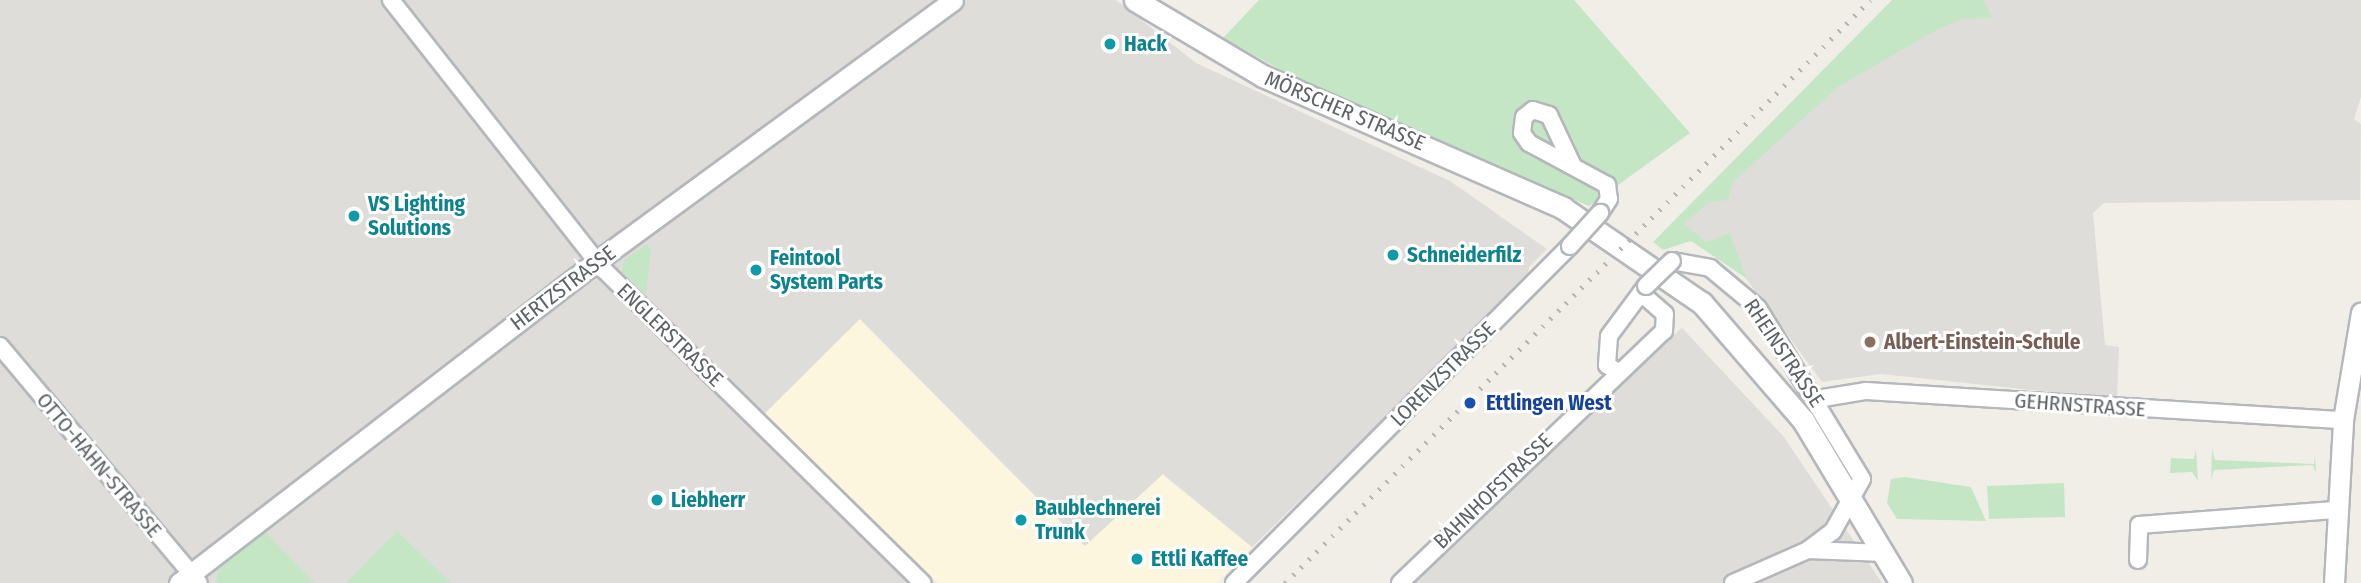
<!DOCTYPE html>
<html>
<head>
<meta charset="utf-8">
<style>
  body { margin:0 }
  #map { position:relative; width:2361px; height:583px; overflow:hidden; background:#f0eee7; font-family:"Fira Sans Condensed",sans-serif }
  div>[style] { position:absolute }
  .commercial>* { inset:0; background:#fdf6df }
  .industrial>* { inset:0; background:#dfddd9 }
  .green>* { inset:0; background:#c5e6c5 }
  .roads { filter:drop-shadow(2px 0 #b4b7bb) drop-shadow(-2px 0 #b4b7bb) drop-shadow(0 2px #b4b7bb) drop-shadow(0 -2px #b4b7bb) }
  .minor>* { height:16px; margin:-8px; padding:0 8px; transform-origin:8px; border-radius:8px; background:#fff }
  .tertiary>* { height:19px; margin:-9.5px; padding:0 9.5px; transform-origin:9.5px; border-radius:9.5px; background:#fff }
  .secondary>* { height:21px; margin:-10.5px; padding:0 10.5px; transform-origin:10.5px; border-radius:10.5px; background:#fff }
  .rail>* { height:4.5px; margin-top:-2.25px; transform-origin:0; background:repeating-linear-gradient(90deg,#b5b6b7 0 2px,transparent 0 11px) }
  .bridges { filter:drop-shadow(2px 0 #b4b7bb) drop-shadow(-2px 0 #b4b7bb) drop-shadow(0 2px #b4b7bb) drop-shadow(0 -2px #b4b7bb) }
  .minor-bridge>* { height:16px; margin:-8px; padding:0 8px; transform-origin:8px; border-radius:8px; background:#fff }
  .dots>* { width:19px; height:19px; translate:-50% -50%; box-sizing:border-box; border:4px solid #fff; border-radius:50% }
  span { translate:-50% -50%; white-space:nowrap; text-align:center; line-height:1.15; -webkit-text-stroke:6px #fff; paint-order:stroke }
  .culture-label { font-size:21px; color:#0d838f; font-weight:700 }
  .left { translate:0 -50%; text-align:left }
  .street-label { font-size:21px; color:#5e6267 }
  .education-label { font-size:21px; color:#785e54; font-weight:700 }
  .transit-label { font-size:21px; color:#164399; font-weight:700 }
</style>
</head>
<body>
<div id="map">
  <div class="commercial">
    <i style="clip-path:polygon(859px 319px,1084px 546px,1162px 475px,1252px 547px,1217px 583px,938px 583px,765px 414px)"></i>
  </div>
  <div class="industrial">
    <i style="clip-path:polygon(0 0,1116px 0,1196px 63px,1450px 181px,1547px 249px,1529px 267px,1528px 277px,1252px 547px,1163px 474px,1085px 546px,860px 319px,751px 427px,908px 583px,0 583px)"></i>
    <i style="clip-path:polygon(1916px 0,2361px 0,2361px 97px,2354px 119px,2361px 124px,2360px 200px,2104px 203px,2093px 213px,2105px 345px,2119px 347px,2117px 399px,1881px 374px,1822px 382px,1739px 269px,1679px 225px)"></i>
    <i style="clip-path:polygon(1682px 328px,1784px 437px,1882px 583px,1415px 583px,1612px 387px)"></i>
  </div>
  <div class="green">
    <i style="clip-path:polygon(1259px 0,1574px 0,1690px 133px,1589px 206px,1299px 80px,1223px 38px)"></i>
    <i style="clip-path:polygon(1892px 0,1983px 0,1993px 18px,1963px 19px,1938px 29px,1838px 87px,1733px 182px,1728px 200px,1709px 202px,1684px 224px,1706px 242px,1730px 233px,1746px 278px,1691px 241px,1663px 250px,1653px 242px)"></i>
    <i style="clip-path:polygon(647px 244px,651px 250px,646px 295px,622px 272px,623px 261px)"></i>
    <i style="clip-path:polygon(2196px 449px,2198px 481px,2192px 472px,2170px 473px,2171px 458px,2194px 459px)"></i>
    <i style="clip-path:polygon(2212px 449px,2215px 460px,2314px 464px,2315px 454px,2316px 474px,2313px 465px,2214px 470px,2211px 480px)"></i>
    <i style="clip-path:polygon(1905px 477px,1971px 487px,1986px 521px,1897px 519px,1887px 503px,1891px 479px)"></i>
    <i style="clip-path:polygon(2064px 483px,2065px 517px,1989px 519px,1987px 486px)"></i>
    <i style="clip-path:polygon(397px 531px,451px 583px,346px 583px)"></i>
    <i style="clip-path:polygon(265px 532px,315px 583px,216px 583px,218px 569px)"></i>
  </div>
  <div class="roads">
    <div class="minor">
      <i style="left:391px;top:0;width:342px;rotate:51.8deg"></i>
      <i style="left:603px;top:269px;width:448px;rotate:44.5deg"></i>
      <i style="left:1573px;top:166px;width:56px;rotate:-115.2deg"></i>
      <i style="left:1549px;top:115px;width:17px;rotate:-163deg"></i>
      <i style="left:1533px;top:110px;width:11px;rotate:142deg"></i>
      <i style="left:1524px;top:117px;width:16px;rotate:97deg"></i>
      <i style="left:1522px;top:133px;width:12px;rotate:55deg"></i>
      <i style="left:1529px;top:143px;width:89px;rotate:28.3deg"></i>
      <i style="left:1607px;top:185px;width:14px;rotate:82deg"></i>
      <i style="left:1609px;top:199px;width:17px;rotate:123deg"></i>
      <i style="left:1672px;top:261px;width:39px;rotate:10deg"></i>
      <i style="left:1710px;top:268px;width:62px;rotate:39.8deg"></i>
      <i style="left:1758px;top:308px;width:200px;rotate:58.7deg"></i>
      <i style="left:1862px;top:479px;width:60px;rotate:119.1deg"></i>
      <i style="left:1833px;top:531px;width:31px;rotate:143deg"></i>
      <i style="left:1808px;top:550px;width:82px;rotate:156.3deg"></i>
      <i style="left:0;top:346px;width:309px;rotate:50deg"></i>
      <i style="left:1618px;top:372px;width:13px;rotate:-148deg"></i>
      <i style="left:1607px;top:365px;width:29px;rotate:-86deg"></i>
      <i style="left:1609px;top:336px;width:62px;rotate:-53.5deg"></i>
      <i style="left:1817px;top:399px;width:50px;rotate:-9.3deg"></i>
      <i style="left:1866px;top:391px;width:478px;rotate:3.5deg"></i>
      <i style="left:1808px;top:550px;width:77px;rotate:2.2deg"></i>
      <i style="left:2138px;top:560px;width:35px;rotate:-88deg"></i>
      <i style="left:2139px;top:525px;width:196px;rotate:-4.4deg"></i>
      <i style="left:1234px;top:583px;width:476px;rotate:-45.1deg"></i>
      <i style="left:1400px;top:583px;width:365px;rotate:-43.7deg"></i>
      <i style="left:1664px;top:331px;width:17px;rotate:-87deg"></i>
      <i style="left:1665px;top:314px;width:32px;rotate:-139deg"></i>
    </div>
    <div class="tertiary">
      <i style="left:179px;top:583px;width:528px;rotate:-37.61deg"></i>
      <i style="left:597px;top:261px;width:441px;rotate:-36.2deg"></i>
      <i style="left:2334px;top:583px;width:163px;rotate:-86.8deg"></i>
      <i style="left:2343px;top:420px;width:109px;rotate:-80.5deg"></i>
    </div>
    <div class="secondary">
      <i style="left:1135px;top:0;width:149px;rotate:30.7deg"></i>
      <i style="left:1263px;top:76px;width:328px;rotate:23.7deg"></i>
      <i style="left:1563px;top:208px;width:168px;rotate:34.4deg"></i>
      <i style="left:1702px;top:303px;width:155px;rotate:49.2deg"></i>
      <i style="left:1803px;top:420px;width:190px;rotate:59deg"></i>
    </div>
  </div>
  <div class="rail">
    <i style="left:1285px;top:583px;width:826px;rotate:-44.9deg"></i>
  </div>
  <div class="bridges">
    <div class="minor-bridge">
      <i style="left:1570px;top:246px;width:45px;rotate:-47.7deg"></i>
      <i style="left:1646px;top:286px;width:36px;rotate:-44deg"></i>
    </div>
  </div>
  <div class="dots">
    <i style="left:1110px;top:44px;background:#0f9aa8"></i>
    <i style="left:354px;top:216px;background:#0f9aa8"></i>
    <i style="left:1393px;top:255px;background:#0f9aa8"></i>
    <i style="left:756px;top:270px;background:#0f9aa8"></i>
    <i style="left:1870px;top:342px;background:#8d6e63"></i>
    <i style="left:1470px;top:403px;background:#1a4fb4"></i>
    <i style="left:657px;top:500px;background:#0f9aa8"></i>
    <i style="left:1021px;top:520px;background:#0f9aa8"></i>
    <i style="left:1137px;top:559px;background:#0f9aa8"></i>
  </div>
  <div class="culture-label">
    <span class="left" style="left:1124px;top:44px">Hack</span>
    <span class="left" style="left:368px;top:216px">VS Lighting<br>Solutions</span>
    <span class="left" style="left:1407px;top:255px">Schneiderfilz</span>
    <span class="left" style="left:770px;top:270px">Feintool<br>System Parts</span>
    <span class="left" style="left:671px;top:500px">Liebherr</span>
    <span class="left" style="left:1035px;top:520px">Baublechnerei<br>Trunk</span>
    <span class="left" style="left:1151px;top:559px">Ettli Kaffee</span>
  </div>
  <div class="street-label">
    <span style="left:1345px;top:111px;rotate:23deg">MÖRSCHER STRASSE</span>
    <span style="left:563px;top:288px;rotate:-37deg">HERTZSTRASSE</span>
    <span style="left:670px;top:335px;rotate:44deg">ENGLERSTRASSE</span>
    <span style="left:1784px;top:353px;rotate:56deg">RHEINSTRASSE</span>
    <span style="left:1443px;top:374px;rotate:-45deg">LORENZSTRASSE</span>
    <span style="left:2080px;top:405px;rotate:4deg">GEHRNSTRASSE</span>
    <span style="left:99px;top:465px;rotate:50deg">OTTO-HAHN-STRASSE</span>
    <span style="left:1493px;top:491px;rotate:-44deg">BAHNHOFSTRASSE</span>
  </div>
  <div class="education-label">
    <span class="left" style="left:1884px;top:342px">Albert-Einstein-Schule</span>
  </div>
  <div class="transit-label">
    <span class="left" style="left:1486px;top:403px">Ettlingen West</span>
  </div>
</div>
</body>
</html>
